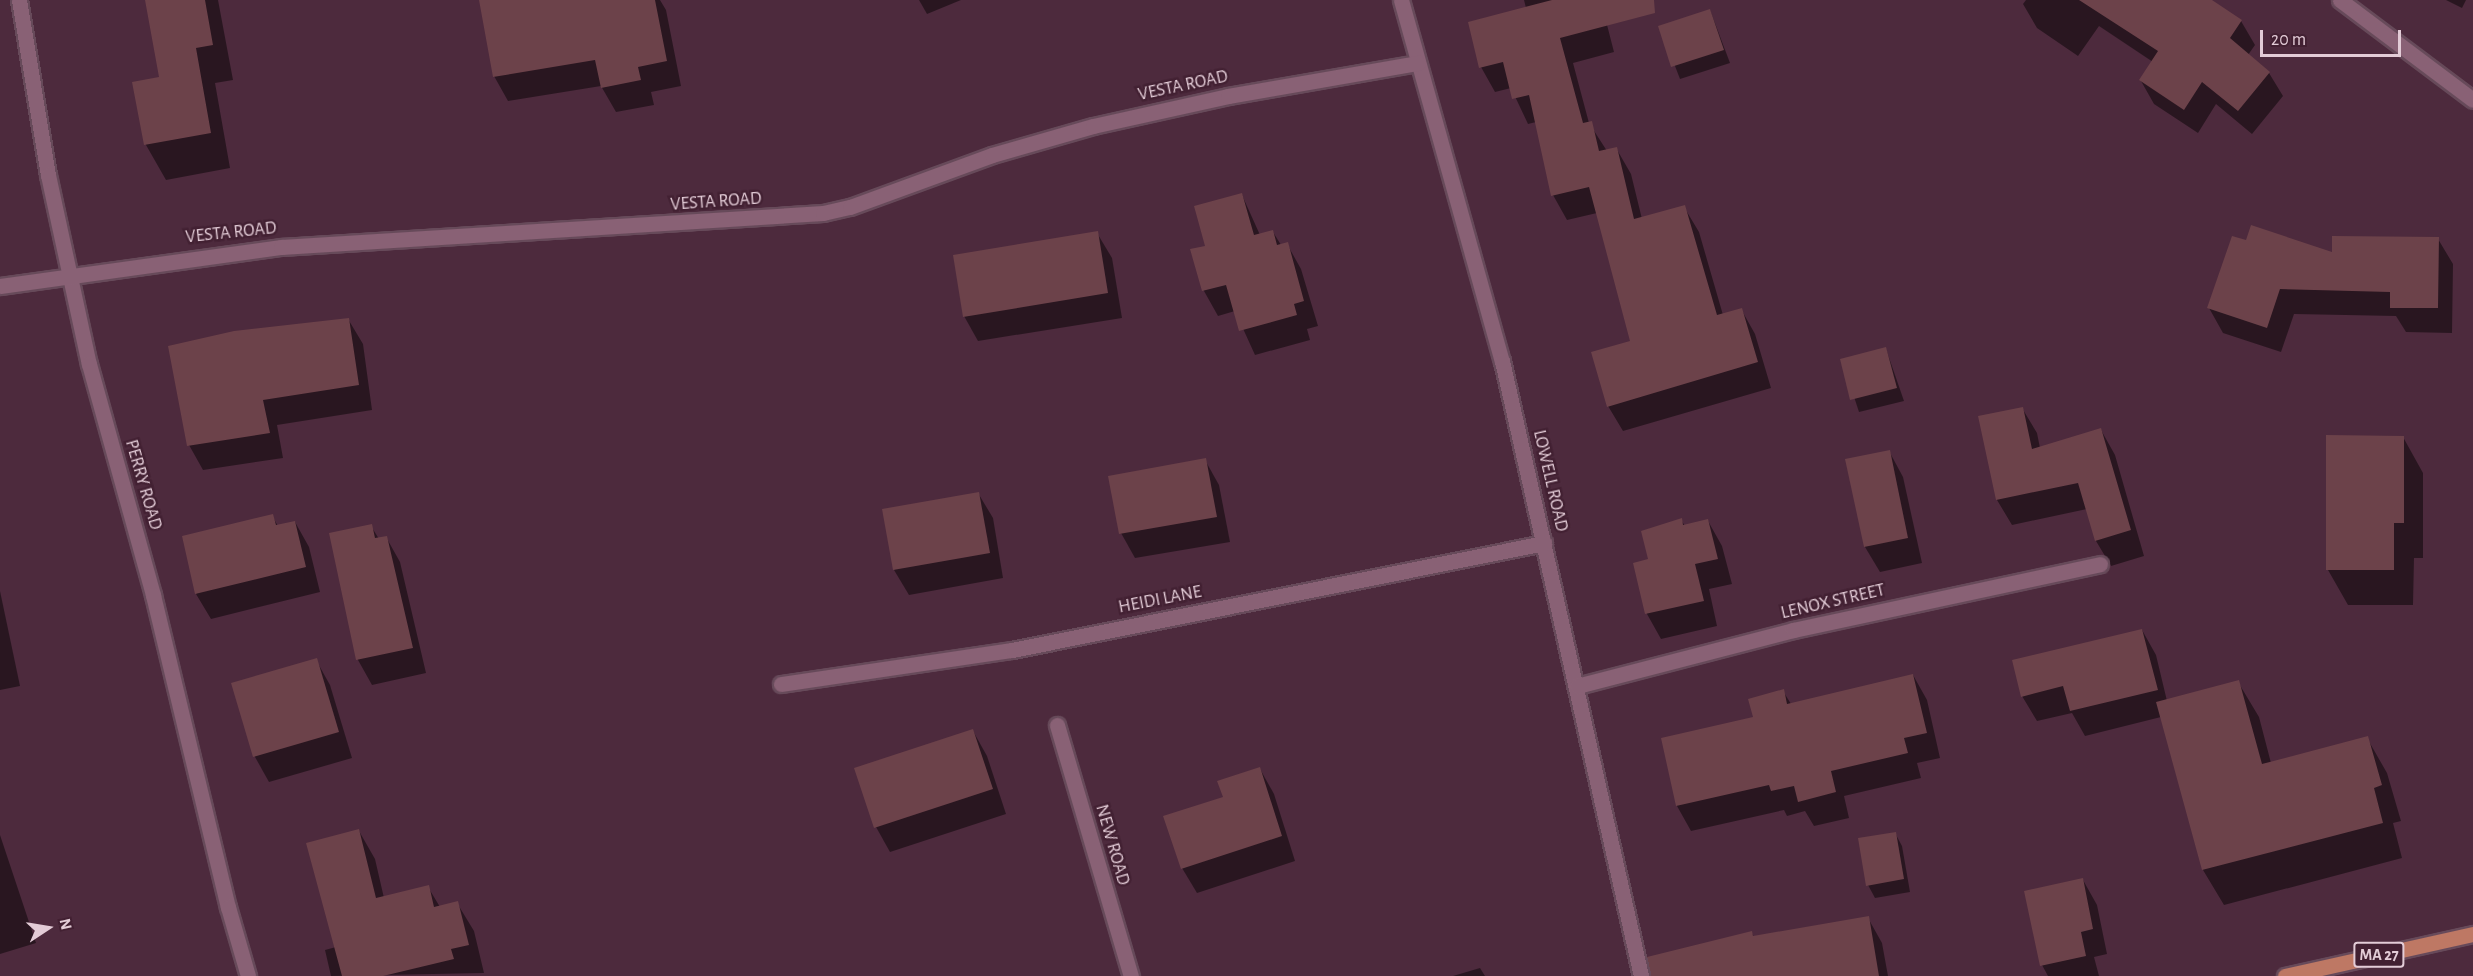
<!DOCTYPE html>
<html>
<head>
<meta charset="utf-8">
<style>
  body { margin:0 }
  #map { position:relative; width:2473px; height:976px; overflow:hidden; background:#4d2a3d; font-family:"Alegreya Sans",sans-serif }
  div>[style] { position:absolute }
  .shadow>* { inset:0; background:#0007 }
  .building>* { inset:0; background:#6c424a }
  .roads { filter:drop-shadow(2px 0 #674a5a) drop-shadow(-2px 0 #674a5a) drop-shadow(0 2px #674a5a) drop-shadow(0 -2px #674a5a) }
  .street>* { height:15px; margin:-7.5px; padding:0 7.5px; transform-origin:7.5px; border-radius:7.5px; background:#896175 }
  .primary>* { height:15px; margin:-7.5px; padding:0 7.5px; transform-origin:7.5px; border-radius:7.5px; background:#be7864 }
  span { translate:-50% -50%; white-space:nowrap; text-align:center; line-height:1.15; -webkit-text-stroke:5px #422032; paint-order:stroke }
  .shield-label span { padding:2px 4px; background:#422032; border:2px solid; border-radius:4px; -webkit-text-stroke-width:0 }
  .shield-label { font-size:16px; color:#e3ccd7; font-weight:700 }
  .street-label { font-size:18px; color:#e3ccd7 }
  .north { position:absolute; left:18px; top:898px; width:60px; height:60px; -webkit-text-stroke:4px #422032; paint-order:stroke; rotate:78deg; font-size:16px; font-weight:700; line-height:24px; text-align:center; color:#e3ccd7 }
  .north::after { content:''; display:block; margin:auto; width:21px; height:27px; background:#e3ccd7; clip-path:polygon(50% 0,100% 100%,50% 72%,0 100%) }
  .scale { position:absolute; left:2260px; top:30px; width:141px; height:27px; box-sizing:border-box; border:3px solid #e3ccd7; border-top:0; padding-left:8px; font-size:18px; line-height:21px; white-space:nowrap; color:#e3ccd7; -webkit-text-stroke:4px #422032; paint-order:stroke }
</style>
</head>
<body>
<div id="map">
  <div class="shadow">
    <i style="clip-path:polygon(146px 0,218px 0,233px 80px,215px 83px,230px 168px,166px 180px,146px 145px,134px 83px,160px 78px)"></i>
    <i style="clip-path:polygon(481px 0,660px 0,666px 10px,681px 86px,651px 92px,654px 105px,616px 112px,601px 86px,508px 101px,494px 76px)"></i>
    <i style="clip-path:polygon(919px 0,961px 0,927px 14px)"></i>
    <i style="clip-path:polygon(1524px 0,1596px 0,1605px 17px,1614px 52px,1573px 63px,1589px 123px,1607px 151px,1616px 148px,1631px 174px,1642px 219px,1684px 207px,1699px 232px,1723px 315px,1741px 309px,1755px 334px,1771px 388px,1623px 431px,1608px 406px,1632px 342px,1597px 213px,1567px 220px,1553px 195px,1536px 122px,1528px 124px,1511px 88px,1495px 92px,1481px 67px,1526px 8px)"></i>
    <i style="clip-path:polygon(2026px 0,2209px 0,2241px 21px,2255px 45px,2248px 55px,2269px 73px,2283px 96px,2252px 134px,2216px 104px,2198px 133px,2154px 104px,2141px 81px,2153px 62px,2099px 26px,2078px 56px,2037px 28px,2023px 4px)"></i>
    <i style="clip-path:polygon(2446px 0,2466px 0,2462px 8px)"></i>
    <i style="clip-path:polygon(1710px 10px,1730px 63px,1680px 79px,1660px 27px)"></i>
    <i style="clip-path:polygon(1242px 195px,1260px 235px,1273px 232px,1281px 245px,1287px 244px,1301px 269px,1318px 326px,1307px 329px,1310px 340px,1255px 355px,1235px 311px,1218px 316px,1204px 291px,1192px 250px,1207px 247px)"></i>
    <i style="clip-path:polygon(1097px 233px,1112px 258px,1122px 318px,978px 341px,964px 316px)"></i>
    <i style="clip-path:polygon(2438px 239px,2453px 264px,2452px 333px,2406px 332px,2396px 316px,2294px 314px,2281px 352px,2223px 333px,2209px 308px,2334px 254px)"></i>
    <i style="clip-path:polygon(348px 319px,363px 344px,372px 410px,277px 425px,283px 458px,203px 470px,189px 445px)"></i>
    <i style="clip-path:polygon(1886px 349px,1904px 401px,1859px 412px,1842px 360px)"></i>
    <i style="clip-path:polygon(2022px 408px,2037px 433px,2040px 448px,2101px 430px,2115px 455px,2144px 556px,2111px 566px,2096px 541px,2087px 509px,2012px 525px,1997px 500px,1980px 417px)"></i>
    <i style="clip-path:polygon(2403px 437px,2423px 473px,2423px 558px,2414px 558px,2413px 605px,2348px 605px,2328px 570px)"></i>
    <i style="clip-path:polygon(1889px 451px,1903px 477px,1922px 563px,1880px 572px,1865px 547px,1847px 460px)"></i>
    <i style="clip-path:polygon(1205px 460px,1219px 485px,1230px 542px,1135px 558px,1121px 533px)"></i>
    <i style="clip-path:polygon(978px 493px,993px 518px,1003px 578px,909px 595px,894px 570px)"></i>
    <i style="clip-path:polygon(272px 516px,278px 526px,295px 522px,309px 547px,320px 592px,211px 619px,196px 594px)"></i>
    <i style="clip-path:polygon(1681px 520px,1685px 526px,1708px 521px,1722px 546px,1732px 584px,1709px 589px,1717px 626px,1661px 639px,1647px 614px,1650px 561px)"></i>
    <i style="clip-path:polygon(371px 526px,379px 539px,386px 537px,400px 562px,426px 673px,372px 685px,358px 660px,331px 534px)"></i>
    <i style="clip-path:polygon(0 591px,20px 686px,0 690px)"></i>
    <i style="clip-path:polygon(2142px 630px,2156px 655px,2167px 701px,2238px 682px,2259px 717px,2271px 763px,2367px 738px,2387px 773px,2401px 821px,2393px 823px,2402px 858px,2224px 905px,2203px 870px,2161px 717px,2085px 736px,2072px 713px,2037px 721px,2022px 696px)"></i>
    <i style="clip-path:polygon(316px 660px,330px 685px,352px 758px,269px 782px,255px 757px,233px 684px)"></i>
    <i style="clip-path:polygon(1913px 675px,1927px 700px,1940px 758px,1917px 763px,1921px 778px,1844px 796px,1849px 818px,1814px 826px,1805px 811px,1787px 816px,1784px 810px,1691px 831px,1677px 806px,1663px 739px,1754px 718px,1783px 691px,1791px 704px)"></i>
    <i style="clip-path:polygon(973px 731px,987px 756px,1006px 814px,890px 852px,876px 827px)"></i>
    <i style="clip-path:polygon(1260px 769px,1274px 794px,1295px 861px,1197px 893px,1182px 868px)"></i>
    <i style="clip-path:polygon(359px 831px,375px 859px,384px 898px,428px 887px,440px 907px,457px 903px,474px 931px,484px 973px,331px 976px,325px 950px,336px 947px)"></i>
    <i style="clip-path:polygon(1895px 833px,1902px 846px,1910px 892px,1875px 898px,1868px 885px)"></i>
    <i style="clip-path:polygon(0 835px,36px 943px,0 954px)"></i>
    <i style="clip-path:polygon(2083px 880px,2097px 905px,2107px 954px,2094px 957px,2099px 976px,2048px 976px,2042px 965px)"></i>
    <i style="clip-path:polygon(1868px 918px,1882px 943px,1888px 976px,1693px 976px,1751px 932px,1754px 937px)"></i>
    <i style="clip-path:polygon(1480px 968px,1485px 976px,1453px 976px)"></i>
  </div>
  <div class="building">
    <i style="clip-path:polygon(145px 0,205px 0,213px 45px,196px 48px,211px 133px,144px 145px,132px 82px,159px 77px)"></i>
    <i style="clip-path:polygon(479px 0,655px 0,667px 61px,638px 67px,641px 80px,601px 88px,595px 60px,493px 77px)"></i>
    <i style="clip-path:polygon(1552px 0,1654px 0,1655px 13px,1560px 38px,1583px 123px,1592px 121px,1599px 151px,1617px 147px,1634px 219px,1685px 205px,1717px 315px,1742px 308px,1758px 362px,1607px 407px,1591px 352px,1630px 341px,1589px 187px,1551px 196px,1529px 95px,1512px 99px,1503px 62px,1479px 68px,1468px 22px)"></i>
    <i style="clip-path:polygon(2079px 0,2212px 0,2242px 20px,2230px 38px,2270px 72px,2238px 111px,2202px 82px,2184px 110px,2139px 80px,2158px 51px)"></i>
    <i style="clip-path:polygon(1710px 9px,1724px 50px,1671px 67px,1658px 26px)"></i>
    <i style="clip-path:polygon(1242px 193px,1254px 235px,1273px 230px,1277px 245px,1288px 242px,1304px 301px,1294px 304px,1297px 315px,1239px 331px,1226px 285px,1202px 291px,1190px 249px,1205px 246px,1194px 206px)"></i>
    <i style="clip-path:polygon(2251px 225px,2332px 252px,2332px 236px,2439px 237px,2438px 308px,2390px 308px,2390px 292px,2280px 289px,2267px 328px,2207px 308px,2232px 236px,2246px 240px)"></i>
    <i style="clip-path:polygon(1098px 231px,1108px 293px,963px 317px,953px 255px)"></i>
    <i style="clip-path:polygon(349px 318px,359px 385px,263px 400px,270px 433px,187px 446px,168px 346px,234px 331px)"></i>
    <i style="clip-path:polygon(1886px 347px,1897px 388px,1850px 400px,1840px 359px)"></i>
    <i style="clip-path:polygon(2023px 407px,2032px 449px,2101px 428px,2131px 530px,2095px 541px,2078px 483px,1996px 500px,1978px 416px)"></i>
    <i style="clip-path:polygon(2326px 435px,2404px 436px,2404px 523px,2394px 523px,2394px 570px,2326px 570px)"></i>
    <i style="clip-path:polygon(1890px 450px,1908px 538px,1864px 547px,1845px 459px)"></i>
    <i style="clip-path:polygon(1206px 458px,1217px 517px,1119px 534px,1108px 476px)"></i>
    <i style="clip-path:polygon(979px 492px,990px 553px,893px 570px,882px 509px)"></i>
    <i style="clip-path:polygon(273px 514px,276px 525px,295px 521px,306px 567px,195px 594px,182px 536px)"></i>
    <i style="clip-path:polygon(1682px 518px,1683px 525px,1708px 519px,1718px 559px,1695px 564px,1704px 601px,1645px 614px,1633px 563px,1648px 559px,1641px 531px)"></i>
    <i style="clip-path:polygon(372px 524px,375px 538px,387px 536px,413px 648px,356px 660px,329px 533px)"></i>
    <i style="clip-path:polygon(2142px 629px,2158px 690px,2070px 711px,2063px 686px,2021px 697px,2012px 660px)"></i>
    <i style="clip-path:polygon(317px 658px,339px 732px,253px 757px,231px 683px)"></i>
    <i style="clip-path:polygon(1913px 674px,1927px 733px,1904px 738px,1908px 753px,1831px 771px,1836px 792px,1798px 802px,1794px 786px,1771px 791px,1769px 785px,1676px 806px,1661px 738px,1753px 717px,1748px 699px,1784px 689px,1787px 704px)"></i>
    <i style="clip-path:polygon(2239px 680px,2262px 764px,2368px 736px,2382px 785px,2374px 788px,2383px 823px,2202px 870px,2156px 702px)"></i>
    <i style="clip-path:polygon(973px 729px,993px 789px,874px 828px,854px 768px)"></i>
    <i style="clip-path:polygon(1260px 767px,1282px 836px,1181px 869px,1163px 816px,1223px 797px,1217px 781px)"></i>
    <i style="clip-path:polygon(359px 829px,376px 898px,429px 885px,434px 907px,458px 901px,469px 945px,451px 949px,454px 959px,383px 976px,342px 976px,306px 843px)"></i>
    <i style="clip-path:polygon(1896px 832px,1904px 879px,1866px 886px,1858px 838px)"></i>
    <i style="clip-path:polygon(2083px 878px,2093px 929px,2081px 932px,2086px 956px,2040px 966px,2024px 891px)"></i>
    <i style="clip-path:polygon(1869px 916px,1879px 976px,1650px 976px,1647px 957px,1752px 931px,1753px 936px)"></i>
  </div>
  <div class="roads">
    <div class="street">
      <i style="left:19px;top:0;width:177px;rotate:80.6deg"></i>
      <i style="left:48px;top:175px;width:193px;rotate:77.8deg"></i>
      <i style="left:89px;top:364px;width:240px;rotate:74.5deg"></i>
      <i style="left:153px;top:595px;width:321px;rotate:76.5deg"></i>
      <i style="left:228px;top:907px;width:72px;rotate:73.8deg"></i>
      <i style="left:1401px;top:0;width:375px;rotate:74.4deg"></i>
      <i style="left:1502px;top:361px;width:631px;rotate:77.26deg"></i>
      <i style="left:2340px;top:0;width:166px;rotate:36.9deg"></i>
      <i style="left:0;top:286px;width:284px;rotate:-7.9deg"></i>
      <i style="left:281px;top:247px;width:543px;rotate:-3.59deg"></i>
      <i style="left:823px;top:213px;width:28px;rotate:-13deg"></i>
      <i style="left:850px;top:207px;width:151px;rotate:-20.1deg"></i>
      <i style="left:992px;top:155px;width:105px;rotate:-16deg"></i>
      <i style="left:1093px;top:126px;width:138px;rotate:-12.5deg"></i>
      <i style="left:1228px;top:96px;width:193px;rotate:-9.9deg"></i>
      <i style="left:781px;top:684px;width:233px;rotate:-8.4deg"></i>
      <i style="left:1012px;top:650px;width:543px;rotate:-11.37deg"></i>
      <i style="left:1577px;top:686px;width:223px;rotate:-14.5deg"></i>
      <i style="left:1793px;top:630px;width:314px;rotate:-12.1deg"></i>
      <i style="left:1057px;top:725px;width:262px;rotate:73.6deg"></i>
    </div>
    <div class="primary">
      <i style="left:2285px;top:976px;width:193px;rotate:-12.6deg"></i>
    </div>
  </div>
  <div class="shield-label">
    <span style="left:2379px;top:955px">MA 27</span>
  </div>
  <div class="street-label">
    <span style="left:1183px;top:86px;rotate:-12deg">VESTA ROAD</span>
    <span style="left:716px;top:202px;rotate:-4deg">VESTA ROAD</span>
    <span style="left:231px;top:233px;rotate:-6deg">VESTA ROAD</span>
    <span style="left:1550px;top:481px;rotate:77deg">LOWELL ROAD</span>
    <span style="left:143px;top:485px;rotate:74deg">PERRY ROAD</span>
    <span style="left:1160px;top:600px;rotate:-11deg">HEIDI LANE</span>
    <span style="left:1833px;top:602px;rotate:-13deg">LENOX STREET</span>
    <span style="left:1112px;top:845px;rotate:74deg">NEW ROAD</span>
  </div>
  <div class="north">N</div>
  <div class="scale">20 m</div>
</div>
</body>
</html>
